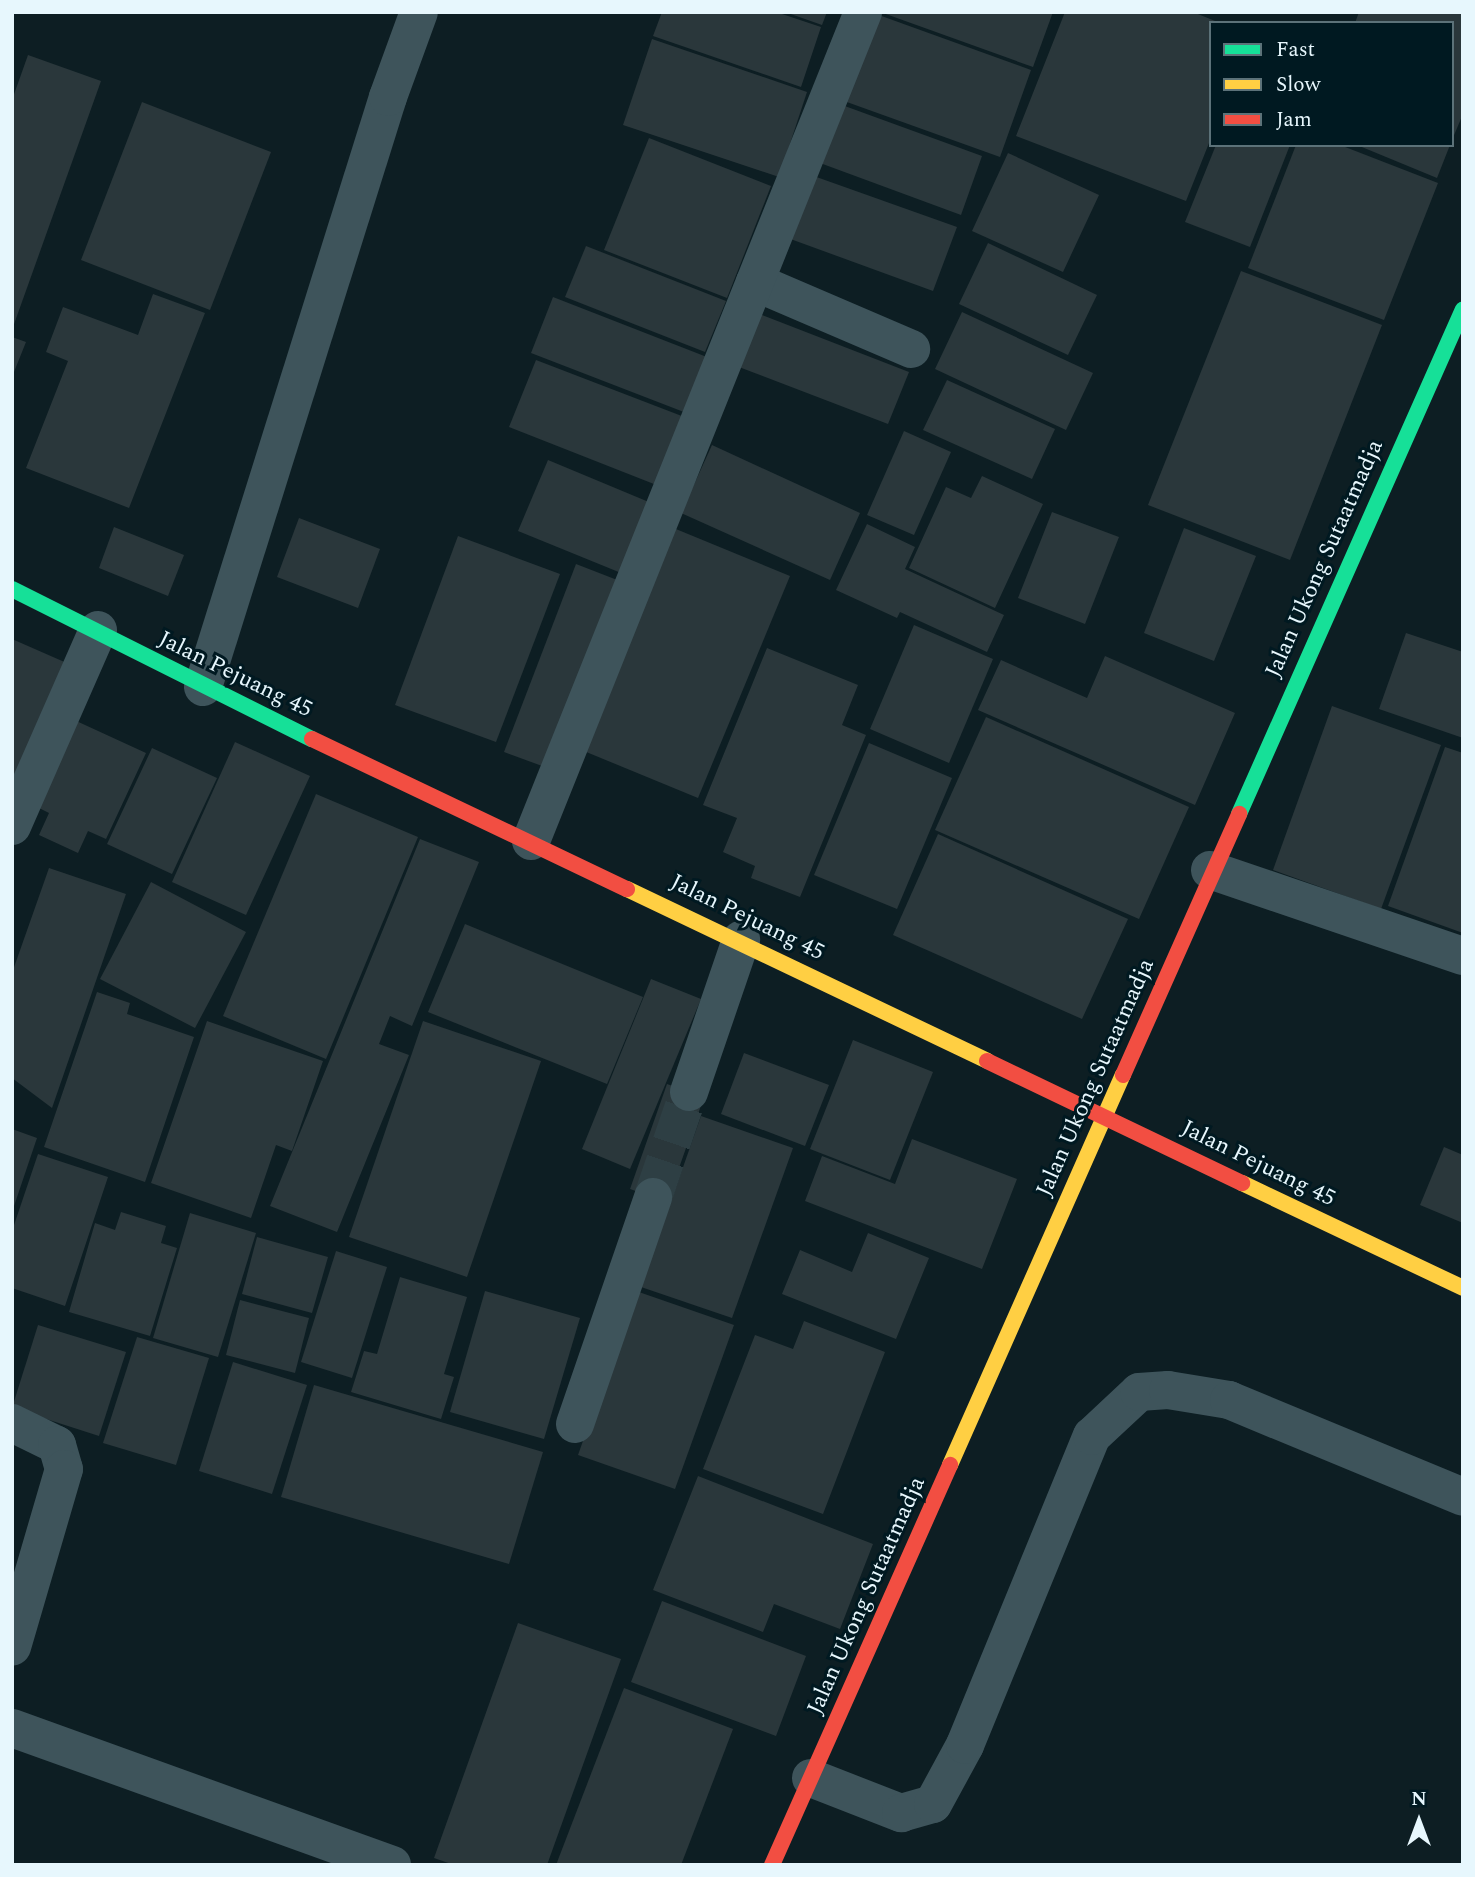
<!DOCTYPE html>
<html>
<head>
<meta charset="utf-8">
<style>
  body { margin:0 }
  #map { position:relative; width:1475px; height:1877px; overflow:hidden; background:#0d1e23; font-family:Spectral,serif }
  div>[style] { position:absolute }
  .building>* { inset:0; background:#2a373b }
  .street-tunnel>* { height:38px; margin-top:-19px; transform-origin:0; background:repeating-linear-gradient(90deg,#2e3f44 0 38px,transparent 0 57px) }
  .street>* { height:38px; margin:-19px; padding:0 19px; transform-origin:19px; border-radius:19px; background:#3e545b }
  .fast>* { height:16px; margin:-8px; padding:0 8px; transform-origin:8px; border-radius:8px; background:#16e098 }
  .slow>* { height:16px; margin:-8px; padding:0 8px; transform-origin:8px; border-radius:8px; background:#ffcf43 }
  .jam>* { height:16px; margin:-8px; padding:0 8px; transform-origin:8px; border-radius:8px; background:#f24e42 }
  span { translate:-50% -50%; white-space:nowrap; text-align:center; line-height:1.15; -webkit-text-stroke:6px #001921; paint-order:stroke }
  .street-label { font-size:23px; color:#e7f7fd }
  .frame { position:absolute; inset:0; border:14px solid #e7f7fd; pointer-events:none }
  .legend { position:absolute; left:1209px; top:21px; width:245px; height:126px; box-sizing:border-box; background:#001921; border:2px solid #5c7279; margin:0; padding:9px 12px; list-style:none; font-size:21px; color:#e7f7fd }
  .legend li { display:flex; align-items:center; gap:14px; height:35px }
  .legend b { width:35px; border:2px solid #5c7279 }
  .north { position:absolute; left:1384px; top:1786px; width:70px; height:70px; -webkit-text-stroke:5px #001921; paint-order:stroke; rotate:0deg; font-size:19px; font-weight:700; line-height:28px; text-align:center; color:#e7f7fd }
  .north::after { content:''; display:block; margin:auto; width:24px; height:32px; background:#e7f7fd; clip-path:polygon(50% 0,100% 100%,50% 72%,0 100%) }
</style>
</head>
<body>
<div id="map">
  <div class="building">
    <i style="clip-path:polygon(662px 12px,776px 12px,821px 27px,801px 87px,653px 36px)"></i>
    <i style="clip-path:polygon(785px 12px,827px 12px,822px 25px)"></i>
    <i style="clip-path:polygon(1053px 12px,1033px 67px,883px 13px,883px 12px)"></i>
    <i style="clip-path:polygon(1065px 12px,1193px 12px,1220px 23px,1211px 23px,1211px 138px,1186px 201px,1016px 136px)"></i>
    <i style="clip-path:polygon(1359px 12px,1463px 12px,1463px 114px,1452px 140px,1452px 23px,1355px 23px)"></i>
    <i style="clip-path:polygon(876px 14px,1031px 70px,1000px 157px,844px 101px)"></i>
    <i style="clip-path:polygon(652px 39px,807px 92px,779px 177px,623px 125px)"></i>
    <i style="clip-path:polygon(28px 55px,101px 81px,13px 327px,12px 100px)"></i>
    <i style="clip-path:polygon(142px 102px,271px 152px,210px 310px,81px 260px)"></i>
    <i style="clip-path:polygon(842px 105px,982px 156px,961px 215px,820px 163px)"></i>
    <i style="clip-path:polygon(649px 138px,771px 186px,727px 298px,604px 250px)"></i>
    <i style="clip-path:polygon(1216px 145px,1290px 145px,1250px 247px,1185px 222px)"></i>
    <i style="clip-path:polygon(1296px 145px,1340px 145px,1438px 183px,1384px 320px,1248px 268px)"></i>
    <i style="clip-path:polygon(1357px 145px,1450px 145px,1437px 178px)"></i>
    <i style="clip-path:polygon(1008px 153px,1099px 195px,1063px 272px,972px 231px)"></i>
    <i style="clip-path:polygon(808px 174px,957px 227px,933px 291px,785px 237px)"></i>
    <i style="clip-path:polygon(988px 243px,1097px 295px,1068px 355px,959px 304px)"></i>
    <i style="clip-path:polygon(586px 246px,726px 301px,705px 352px,565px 297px)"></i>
    <i style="clip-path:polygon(1241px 271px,1382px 325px,1290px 560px,1148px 505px)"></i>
    <i style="clip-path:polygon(153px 294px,205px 313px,129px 508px,26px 468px,68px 361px,46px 352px,63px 307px,138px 335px)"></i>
    <i style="clip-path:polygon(553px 297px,712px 359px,689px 414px,531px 353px)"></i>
    <i style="clip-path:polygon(752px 311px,909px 372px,888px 424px,731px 364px)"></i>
    <i style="clip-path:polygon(962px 312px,1093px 373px,1066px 430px,935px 369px)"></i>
    <i style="clip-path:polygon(12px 337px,26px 342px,12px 377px)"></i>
    <i style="clip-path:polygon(536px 360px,687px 418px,659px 486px,509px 427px)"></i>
    <i style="clip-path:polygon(947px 380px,1055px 429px,1032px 479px,923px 430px)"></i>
    <i style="clip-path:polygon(904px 431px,951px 452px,914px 535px,867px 515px)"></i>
    <i style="clip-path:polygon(712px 445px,860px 513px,830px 580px,681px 513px)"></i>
    <i style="clip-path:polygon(548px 460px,656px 505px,626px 575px,518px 531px)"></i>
    <i style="clip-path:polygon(982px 476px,1043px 504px,995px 608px,909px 568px,946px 487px,971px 498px)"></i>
    <i style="clip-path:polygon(1052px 512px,1119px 537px,1085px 624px,1018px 598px)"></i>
    <i style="clip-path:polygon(299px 518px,380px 549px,358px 608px,277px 577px)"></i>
    <i style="clip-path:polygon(867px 524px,915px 547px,905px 569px,1004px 615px,987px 652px,900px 612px,897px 618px,836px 590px)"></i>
    <i style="clip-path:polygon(114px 527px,184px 555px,168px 596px,99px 568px)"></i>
    <i style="clip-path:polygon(671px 527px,790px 576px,698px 798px,579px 749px)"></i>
    <i style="clip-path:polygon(1184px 528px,1256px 556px,1214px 661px,1144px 633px)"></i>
    <i style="clip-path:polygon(458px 536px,560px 574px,496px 742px,395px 705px)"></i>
    <i style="clip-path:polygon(576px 564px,625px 583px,553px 770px,504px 752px)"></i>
    <i style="clip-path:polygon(914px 625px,993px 659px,949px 763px,870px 729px)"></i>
    <i style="clip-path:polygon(1406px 633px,1463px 652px,1463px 738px,1379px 709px)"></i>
    <i style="clip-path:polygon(12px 639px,69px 664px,12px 787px)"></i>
    <i style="clip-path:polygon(767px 648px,858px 685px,842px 725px,866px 735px,800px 897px,751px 878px,755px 866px,723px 852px,737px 818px,703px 805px)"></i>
    <i style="clip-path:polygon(1105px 656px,1235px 713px,1195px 805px,978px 710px,1001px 660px,1087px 698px)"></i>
    <i style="clip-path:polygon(1332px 706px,1441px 745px,1381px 909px,1273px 870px)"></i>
    <i style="clip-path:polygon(986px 717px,1189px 807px,1139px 919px,935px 830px)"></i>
    <i style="clip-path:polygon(72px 719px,146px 753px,106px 839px,88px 831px,78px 853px,39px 835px,49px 813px,33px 805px)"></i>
    <i style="clip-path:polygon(235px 742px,310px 776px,246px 915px,172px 882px)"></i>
    <i style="clip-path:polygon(869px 743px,952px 778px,897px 909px,814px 875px)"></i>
    <i style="clip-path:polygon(1445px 747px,1463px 753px,1463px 933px,1388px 906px)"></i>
    <i style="clip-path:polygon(152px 748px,217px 778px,172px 874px,107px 844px)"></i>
    <i style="clip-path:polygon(316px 794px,418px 837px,326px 1059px,223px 1016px)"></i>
    <i style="clip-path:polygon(938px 834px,1128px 919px,1082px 1019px,893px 935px)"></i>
    <i style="clip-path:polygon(420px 839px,479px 862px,412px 1026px,390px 1016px,379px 1044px,409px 1055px,337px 1232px,270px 1206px)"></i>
    <i style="clip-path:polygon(49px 868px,126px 894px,52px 1108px,12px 1078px,12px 973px)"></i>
    <i style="clip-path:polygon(151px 882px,246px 932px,195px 1028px,100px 979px)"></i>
    <i style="clip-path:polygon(465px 924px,643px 997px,607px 1084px,428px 1012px)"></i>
    <i style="clip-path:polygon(651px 979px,701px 999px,630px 1169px,582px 1149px)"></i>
    <i style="clip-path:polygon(97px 992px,130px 1003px,127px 1014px,194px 1037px,145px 1182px,44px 1147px)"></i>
    <i style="clip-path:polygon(207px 1021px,323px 1061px,292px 1151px,276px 1145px,251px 1218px,151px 1183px)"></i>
    <i style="clip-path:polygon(423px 1021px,541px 1061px,467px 1277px,349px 1237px)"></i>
    <i style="clip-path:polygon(853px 1040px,933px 1072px,890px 1180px,810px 1149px)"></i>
    <i style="clip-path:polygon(744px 1053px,829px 1085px,805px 1146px,721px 1114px)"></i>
    <i style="clip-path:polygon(667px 1084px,704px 1097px,667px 1202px,630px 1189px)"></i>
    <i style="clip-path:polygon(701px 1116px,793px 1148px,732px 1318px,641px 1287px)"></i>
    <i style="clip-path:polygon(12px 1129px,37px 1138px,13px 1209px,12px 1208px)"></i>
    <i style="clip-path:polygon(912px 1139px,1017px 1179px,982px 1269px,805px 1201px,822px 1156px,895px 1184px)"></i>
    <i style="clip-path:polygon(1444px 1147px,1463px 1155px,1463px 1223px,1420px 1205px)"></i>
    <i style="clip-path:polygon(38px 1154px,108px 1177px,65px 1306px,12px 1288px,12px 1231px)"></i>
    <i style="clip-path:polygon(121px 1212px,166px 1226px,161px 1243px,177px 1248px,150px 1336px,69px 1312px,95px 1223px,115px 1230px)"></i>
    <i style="clip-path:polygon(190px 1213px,256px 1233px,218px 1357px,153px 1338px)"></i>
    <i style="clip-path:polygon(868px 1233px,929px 1258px,896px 1339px,782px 1294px,800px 1250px,852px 1272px)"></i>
    <i style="clip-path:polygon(257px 1237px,328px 1257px,312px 1313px,242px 1294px)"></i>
    <i style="clip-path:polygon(336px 1251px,387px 1267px,352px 1378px,301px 1362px)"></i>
    <i style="clip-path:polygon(400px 1277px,467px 1297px,444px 1374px,454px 1377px,441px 1419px,351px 1392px,364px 1351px,377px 1354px)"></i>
    <i style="clip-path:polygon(485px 1291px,580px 1318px,544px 1439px,450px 1412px)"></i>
    <i style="clip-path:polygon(636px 1291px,734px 1325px,675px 1489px,578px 1455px)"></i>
    <i style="clip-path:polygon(240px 1300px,309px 1318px,295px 1373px,226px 1355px)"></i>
    <i style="clip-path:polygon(804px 1321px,885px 1352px,823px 1514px,703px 1469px,755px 1335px,793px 1349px)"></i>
    <i style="clip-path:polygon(38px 1325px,126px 1352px,99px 1436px,12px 1408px)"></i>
    <i style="clip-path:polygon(137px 1337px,209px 1358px,176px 1465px,103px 1443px)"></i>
    <i style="clip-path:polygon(233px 1362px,307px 1385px,272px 1494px,199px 1471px)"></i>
    <i style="clip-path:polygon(314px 1385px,543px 1452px,509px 1564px,281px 1497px)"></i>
    <i style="clip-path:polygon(698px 1476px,873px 1544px,840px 1629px,774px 1604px,763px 1632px,653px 1590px)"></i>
    <i style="clip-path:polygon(662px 1601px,806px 1656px,776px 1736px,631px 1682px)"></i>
    <i style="clip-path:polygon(518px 1623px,621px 1659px,547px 1865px,454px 1865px,434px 1858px)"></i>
    <i style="clip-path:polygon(624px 1688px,733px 1729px,696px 1826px,681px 1865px,556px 1865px)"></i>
  </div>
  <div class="street-tunnel">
    <i style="left:653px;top:1197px;width:111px;rotate:-71.1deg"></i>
  </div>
  <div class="street">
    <i style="left:755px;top:282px;width:170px;rotate:23.2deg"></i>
    <i style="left:203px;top:687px;width:618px;rotate:-72.59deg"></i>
    <i style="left:388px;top:97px;width:90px;rotate:-70deg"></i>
    <i style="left:12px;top:826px;width:214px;rotate:-66.3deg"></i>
    <i style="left:531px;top:841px;width:893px;rotate:-68.17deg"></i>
    <i style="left:1210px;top:870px;width:267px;rotate:18.8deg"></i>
    <i style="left:689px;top:1092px;width:161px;rotate:-71.1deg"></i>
    <i style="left:12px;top:1423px;width:50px;rotate:26.1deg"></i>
    <i style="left:57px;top:1445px;width:25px;rotate:74deg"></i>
    <i style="left:64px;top:1469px;width:185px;rotate:106.3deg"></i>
    <i style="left:575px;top:1424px;width:240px;rotate:-71deg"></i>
    <i style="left:12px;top:1728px;width:404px;rotate:19.8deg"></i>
    <i style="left:811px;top:1778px;width:97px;rotate:21.3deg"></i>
    <i style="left:901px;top:1813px;width:33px;rotate:-16deg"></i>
    <i style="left:933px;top:1804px;width:67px;rotate:-61.5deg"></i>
    <i style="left:965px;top:1745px;width:334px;rotate:-67.7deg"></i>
    <i style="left:1092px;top:1436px;width:64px;rotate:-43.1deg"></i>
    <i style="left:1139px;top:1392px;width:29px;rotate:-4deg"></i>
    <i style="left:1168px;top:1390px;width:62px;rotate:9.3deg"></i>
    <i style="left:1229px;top:1400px;width:253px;rotate:22.5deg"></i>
  </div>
  <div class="fast">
    <i style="left:12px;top:589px;width:335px;rotate:26.6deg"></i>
    <i style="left:1239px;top:814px;width:552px;rotate:-66.08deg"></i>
  </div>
  <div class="slow">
    <i style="left:627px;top:889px;width:399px;rotate:25.5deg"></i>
    <i style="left:1242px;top:1183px;width:245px;rotate:25.4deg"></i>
    <i style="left:950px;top:1465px;width:427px;rotate:-66.1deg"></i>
  </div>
  <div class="jam">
    <i style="left:312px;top:739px;width:349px;rotate:25.5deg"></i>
    <i style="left:987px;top:1061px;width:283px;rotate:25.6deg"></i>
    <i style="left:1123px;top:1075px;width:286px;rotate:-66deg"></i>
    <i style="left:772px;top:1865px;width:438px;rotate:-66deg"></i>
  </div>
  <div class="street-label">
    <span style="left:1325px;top:559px;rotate:-66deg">Jalan Ukong Sutaatmadja</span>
    <span style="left:235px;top:675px;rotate:26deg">Jalan Pejuang 45</span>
    <span style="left:747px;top:918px;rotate:26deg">Jalan Pejuang 45</span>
    <span style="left:1096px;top:1078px;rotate:-66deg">Jalan Ukong Sutaatmadja</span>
    <span style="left:1258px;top:1164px;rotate:26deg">Jalan Pejuang 45</span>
    <span style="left:867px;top:1596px;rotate:-66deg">Jalan Ukong Sutaatmadja</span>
  </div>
  <div class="frame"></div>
  <ul class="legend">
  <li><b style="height:9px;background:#16e098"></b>Fast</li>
  <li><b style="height:9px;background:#ffcf43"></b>Slow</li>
  <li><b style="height:9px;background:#f24e42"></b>Jam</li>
  </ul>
  <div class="north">N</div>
</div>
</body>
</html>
